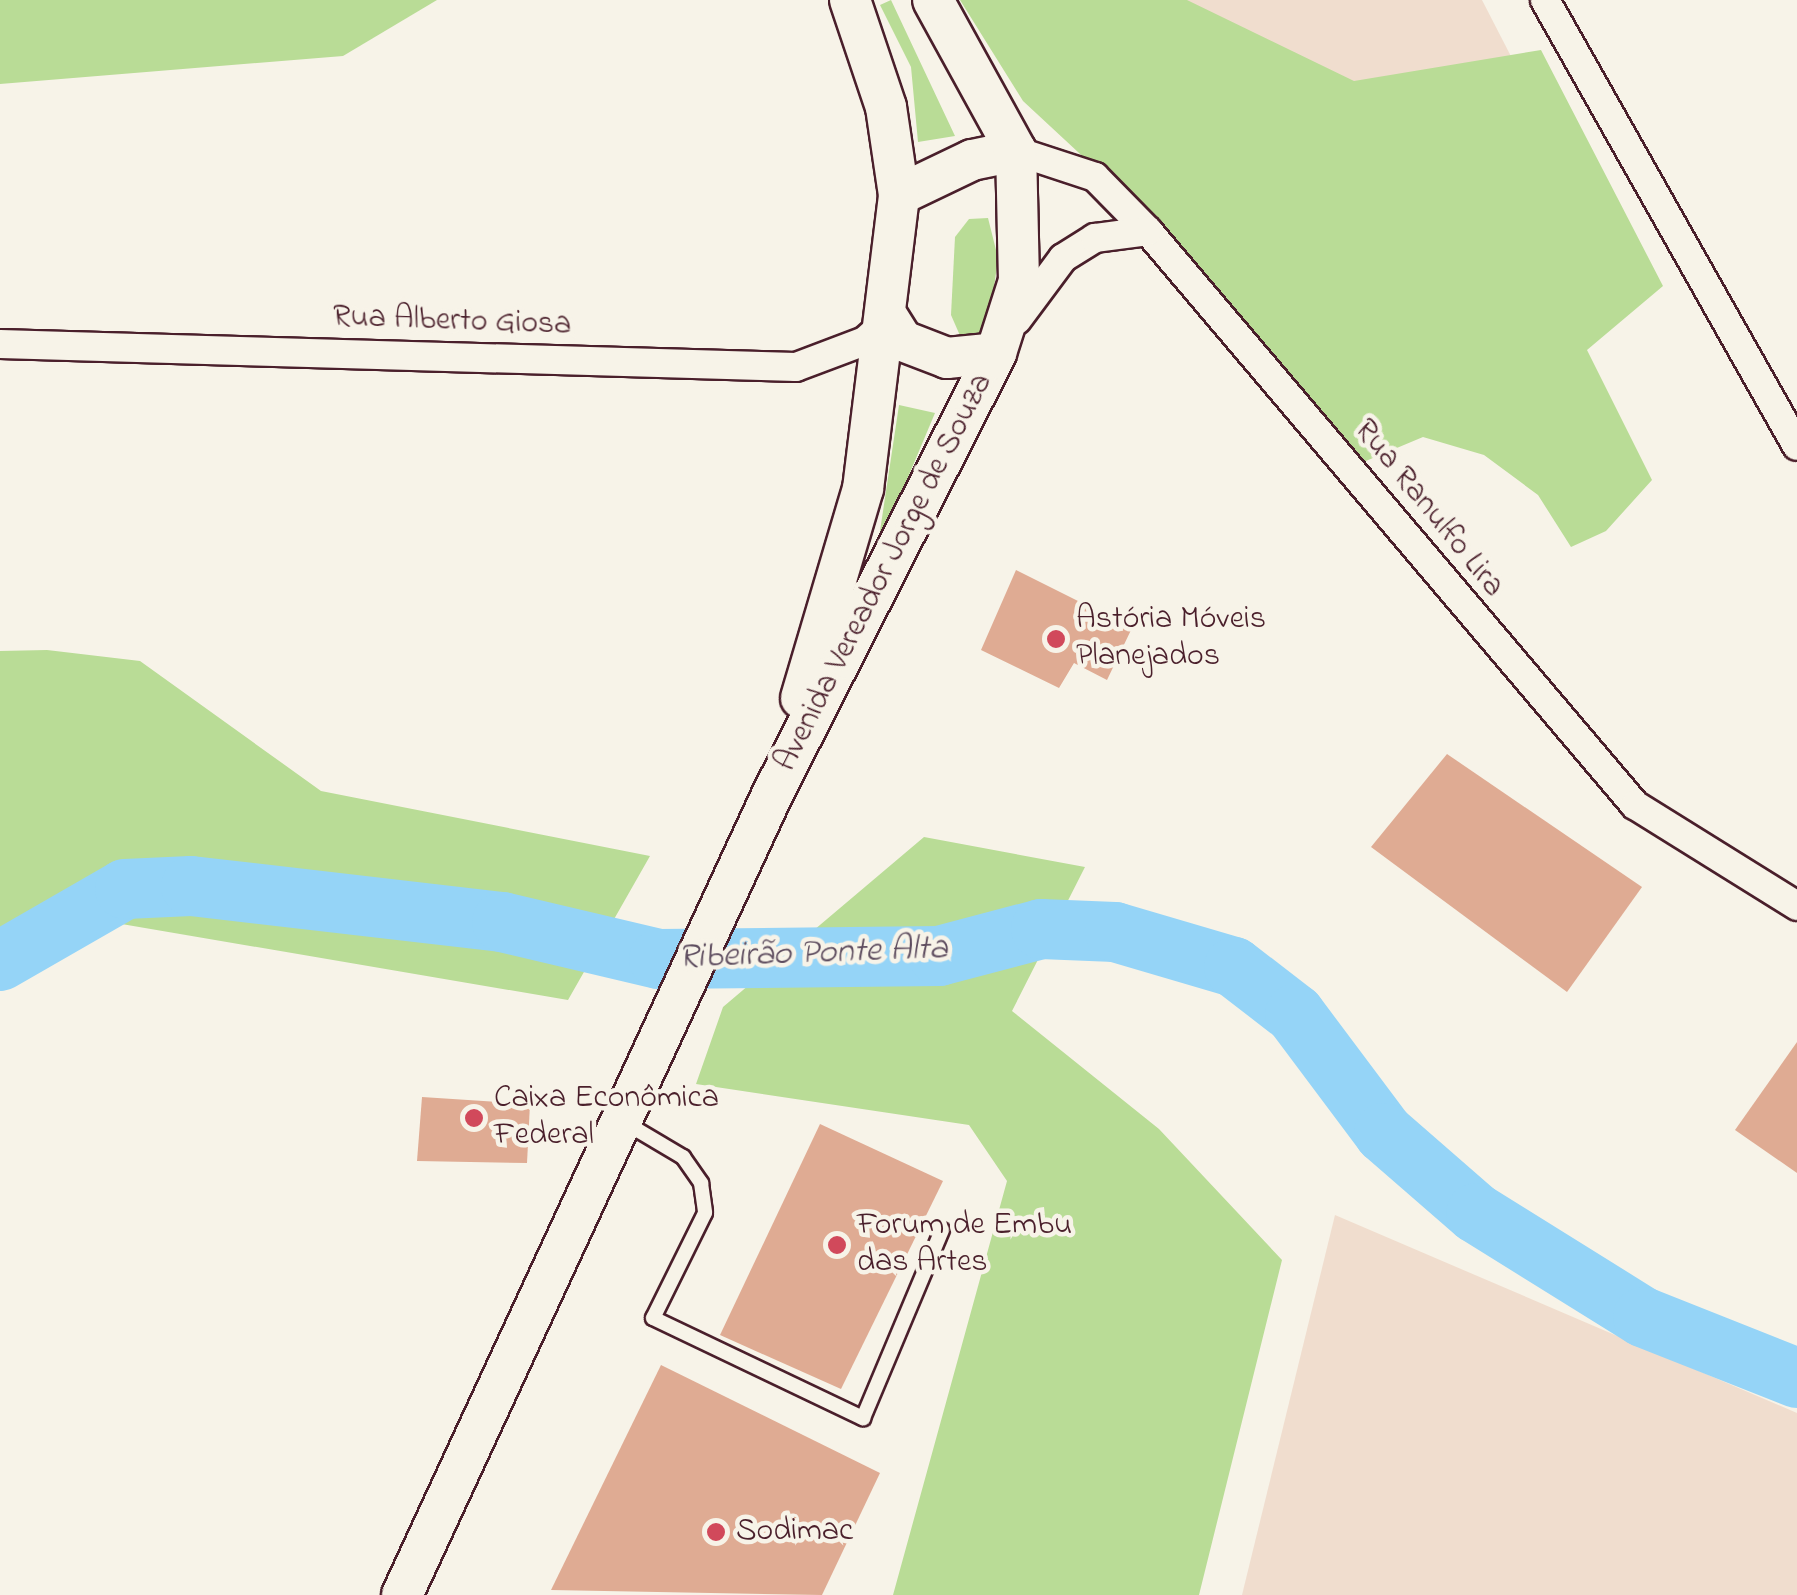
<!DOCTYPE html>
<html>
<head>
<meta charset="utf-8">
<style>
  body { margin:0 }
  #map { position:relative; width:1797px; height:1595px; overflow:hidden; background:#f7f3e8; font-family:"Indie Flower",sans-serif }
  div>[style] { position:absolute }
  .built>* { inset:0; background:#f0ddce }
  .green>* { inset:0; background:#b9dc96 }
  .river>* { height:60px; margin:-30px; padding:0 30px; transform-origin:30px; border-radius:30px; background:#95d4f7 }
  .building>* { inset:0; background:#dfab93 }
  .roads { filter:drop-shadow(2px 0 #4a1f2b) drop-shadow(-2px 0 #4a1f2b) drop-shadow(0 2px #4a1f2b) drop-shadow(0 -2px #4a1f2b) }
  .lane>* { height:14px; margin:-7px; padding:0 7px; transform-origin:7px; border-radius:7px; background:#f7f3e8 }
  .street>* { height:28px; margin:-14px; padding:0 14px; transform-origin:14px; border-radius:14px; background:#f7f3e8 }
  .secondary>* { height:40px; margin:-20px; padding:0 20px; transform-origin:20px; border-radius:20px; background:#f7f3e8 }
  .dots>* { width:28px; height:28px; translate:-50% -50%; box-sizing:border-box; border:5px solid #f7f3e8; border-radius:50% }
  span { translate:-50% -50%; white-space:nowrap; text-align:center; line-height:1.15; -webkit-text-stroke:9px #f7f3e8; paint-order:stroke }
  .street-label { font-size:32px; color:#4a1f2b }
  .poi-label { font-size:32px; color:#4a1f2b }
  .left { translate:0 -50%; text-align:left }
  .water-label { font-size:35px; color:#5d4c5e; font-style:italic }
</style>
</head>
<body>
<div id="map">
  <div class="built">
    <i style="clip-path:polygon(1098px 0,1482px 0,1568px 167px)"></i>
    <i style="clip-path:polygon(1335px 1215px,1797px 1413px,1797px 1595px,1242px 1595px)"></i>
  </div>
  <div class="green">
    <i style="clip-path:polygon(0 0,437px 0,343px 56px,0 84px)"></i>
    <i style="clip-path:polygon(891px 0,955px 136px,918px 142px,911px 67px,880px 5px)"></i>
    <i style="clip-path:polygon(960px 0,1187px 0,1354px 81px,1541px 50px,1663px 286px,1587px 350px,1652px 480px,1606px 531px,1571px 547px,1538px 495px,1484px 455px,1423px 437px,1361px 463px,1190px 256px,1023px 101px)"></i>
    <i style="clip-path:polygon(988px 218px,998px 258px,989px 325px,965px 347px,951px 315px,955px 237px,969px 219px)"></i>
    <i style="clip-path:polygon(899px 405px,935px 413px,877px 551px)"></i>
    <i style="clip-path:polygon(47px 650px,140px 661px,321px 791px,650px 856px,568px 1000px,104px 921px,0 951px,0 651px)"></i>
    <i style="clip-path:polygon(924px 837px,1085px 867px,1012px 1011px,1159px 1129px,1282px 1260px,1199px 1595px,893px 1595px,1007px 1181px,969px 1125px,696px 1084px,723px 1007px)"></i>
  </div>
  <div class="river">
    <i style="left:0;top:961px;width:144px;rotate:-29.9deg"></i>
    <i style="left:125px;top:889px;width:66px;rotate:-2.6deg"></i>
    <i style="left:191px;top:886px;width:313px;rotate:6.6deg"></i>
    <i style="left:502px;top:922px;width:161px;rotate:13.3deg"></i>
    <i style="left:659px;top:959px;width:280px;rotate:-0.6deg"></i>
    <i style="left:939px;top:956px;width:106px;rotate:-14.8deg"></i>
    <i style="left:1041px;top:929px;width:74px;rotate:2.3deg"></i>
    <i style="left:1115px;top:932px;width:124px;rotate:16.4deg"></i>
    <i style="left:1234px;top:967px;width:77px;rotate:37.6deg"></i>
    <i style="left:1295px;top:1014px;width:149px;rotate:53.2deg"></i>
    <i style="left:1384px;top:1133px;width:122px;rotate:41deg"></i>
    <i style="left:1476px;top:1213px;width:197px;rotate:31.9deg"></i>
    <i style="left:1643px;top:1317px;width:166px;rotate:21.6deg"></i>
  </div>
  <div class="building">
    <i style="clip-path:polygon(1016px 570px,1132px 628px,1107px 680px,1074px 663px,1059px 688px,981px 650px)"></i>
    <i style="clip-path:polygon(1447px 754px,1642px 887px,1567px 992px,1371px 847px)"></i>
    <i style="clip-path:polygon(1797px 1042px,1797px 1173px,1735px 1130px)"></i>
    <i style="clip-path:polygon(422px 1097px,530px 1104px,527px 1163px,417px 1161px)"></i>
    <i style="clip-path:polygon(820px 1124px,943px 1181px,841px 1389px,720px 1335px)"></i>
    <i style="clip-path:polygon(661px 1365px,880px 1473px,822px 1595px,551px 1590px)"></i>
  </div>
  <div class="roads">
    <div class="lane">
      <i style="left:624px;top:1122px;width:69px;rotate:30.7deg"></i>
      <i style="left:683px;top:1157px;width:32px;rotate:55deg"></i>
      <i style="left:701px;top:1183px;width:30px;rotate:82deg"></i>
      <i style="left:705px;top:1213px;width:117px;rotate:116.3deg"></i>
      <i style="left:653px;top:1318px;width:233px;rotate:25.5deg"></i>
      <i style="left:863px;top:1418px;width:204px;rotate:-67.2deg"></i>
    </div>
    <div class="street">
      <i style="left:1545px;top:0;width:512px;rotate:60.53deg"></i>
      <i style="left:1016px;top:151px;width:83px;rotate:18.2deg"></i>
      <i style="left:1095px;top:177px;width:76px;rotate:45.5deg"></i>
      <i style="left:1148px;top:231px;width:753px;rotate:49.69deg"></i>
      <i style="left:1635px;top:805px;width:191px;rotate:31.9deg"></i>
      <i style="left:1017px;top:320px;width:77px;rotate:-53.4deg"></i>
      <i style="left:1063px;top:258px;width:38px;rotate:-32deg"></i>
      <i style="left:1095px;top:238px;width:53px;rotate:-7.5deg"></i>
      <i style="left:0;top:344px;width:796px;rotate:1.66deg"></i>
      <i style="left:796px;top:367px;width:74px;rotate:-20.6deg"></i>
      <i style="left:865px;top:341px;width:31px;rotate:-42deg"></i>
    </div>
    <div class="secondary">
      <i style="left:899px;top:195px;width:81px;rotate:-25.6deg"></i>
      <i style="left:972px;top:160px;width:45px;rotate:-11.6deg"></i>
      <i style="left:889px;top:319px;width:26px;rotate:58deg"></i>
      <i style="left:903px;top:341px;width:47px;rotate:21.1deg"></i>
      <i style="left:947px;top:358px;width:49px;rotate:-5.8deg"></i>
      <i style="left:801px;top:698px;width:218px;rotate:-73.5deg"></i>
      <i style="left:863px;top:489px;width:296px;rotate:-83deg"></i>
      <i style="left:899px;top:195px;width:89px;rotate:-98.4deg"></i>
      <i style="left:886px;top:107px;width:113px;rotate:-108.6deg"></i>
      <i style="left:402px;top:1595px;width:884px;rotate:-65.18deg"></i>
      <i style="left:773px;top:793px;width:493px;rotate:-63.1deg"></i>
      <i style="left:996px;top:353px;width:76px;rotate:-72.3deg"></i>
      <i style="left:1019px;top:281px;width:130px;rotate:-91.3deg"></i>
      <i style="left:1016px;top:151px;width:172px;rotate:-118.8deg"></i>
    </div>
  </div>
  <div class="dots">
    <i style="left:1056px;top:639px;background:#d1495b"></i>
    <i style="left:474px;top:1118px;background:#d1495b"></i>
    <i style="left:837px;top:1245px;background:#d1495b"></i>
    <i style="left:716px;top:1532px;background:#d1495b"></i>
  </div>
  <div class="street-label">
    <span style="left:452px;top:322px;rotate:2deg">Rua Alberto Giosa</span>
    <span style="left:1428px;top:509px;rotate:51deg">Rua Ranulfo Lira</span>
    <span style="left:885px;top:573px;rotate:-63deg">Avenida Vereador Jorge de Souza</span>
  </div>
  <div class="poi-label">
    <span class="left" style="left:1076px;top:639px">Astória Móveis<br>Planejados</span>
    <span class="left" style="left:494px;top:1118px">Caixa Econômica<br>Federal</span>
    <span class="left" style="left:857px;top:1245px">Forum de Embu<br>das Artes</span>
    <span class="left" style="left:736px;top:1532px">Sodimac</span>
  </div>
  <div class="water-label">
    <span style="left:813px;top:954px;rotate:-2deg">Ribeirão Ponte Alta</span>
  </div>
</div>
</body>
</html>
